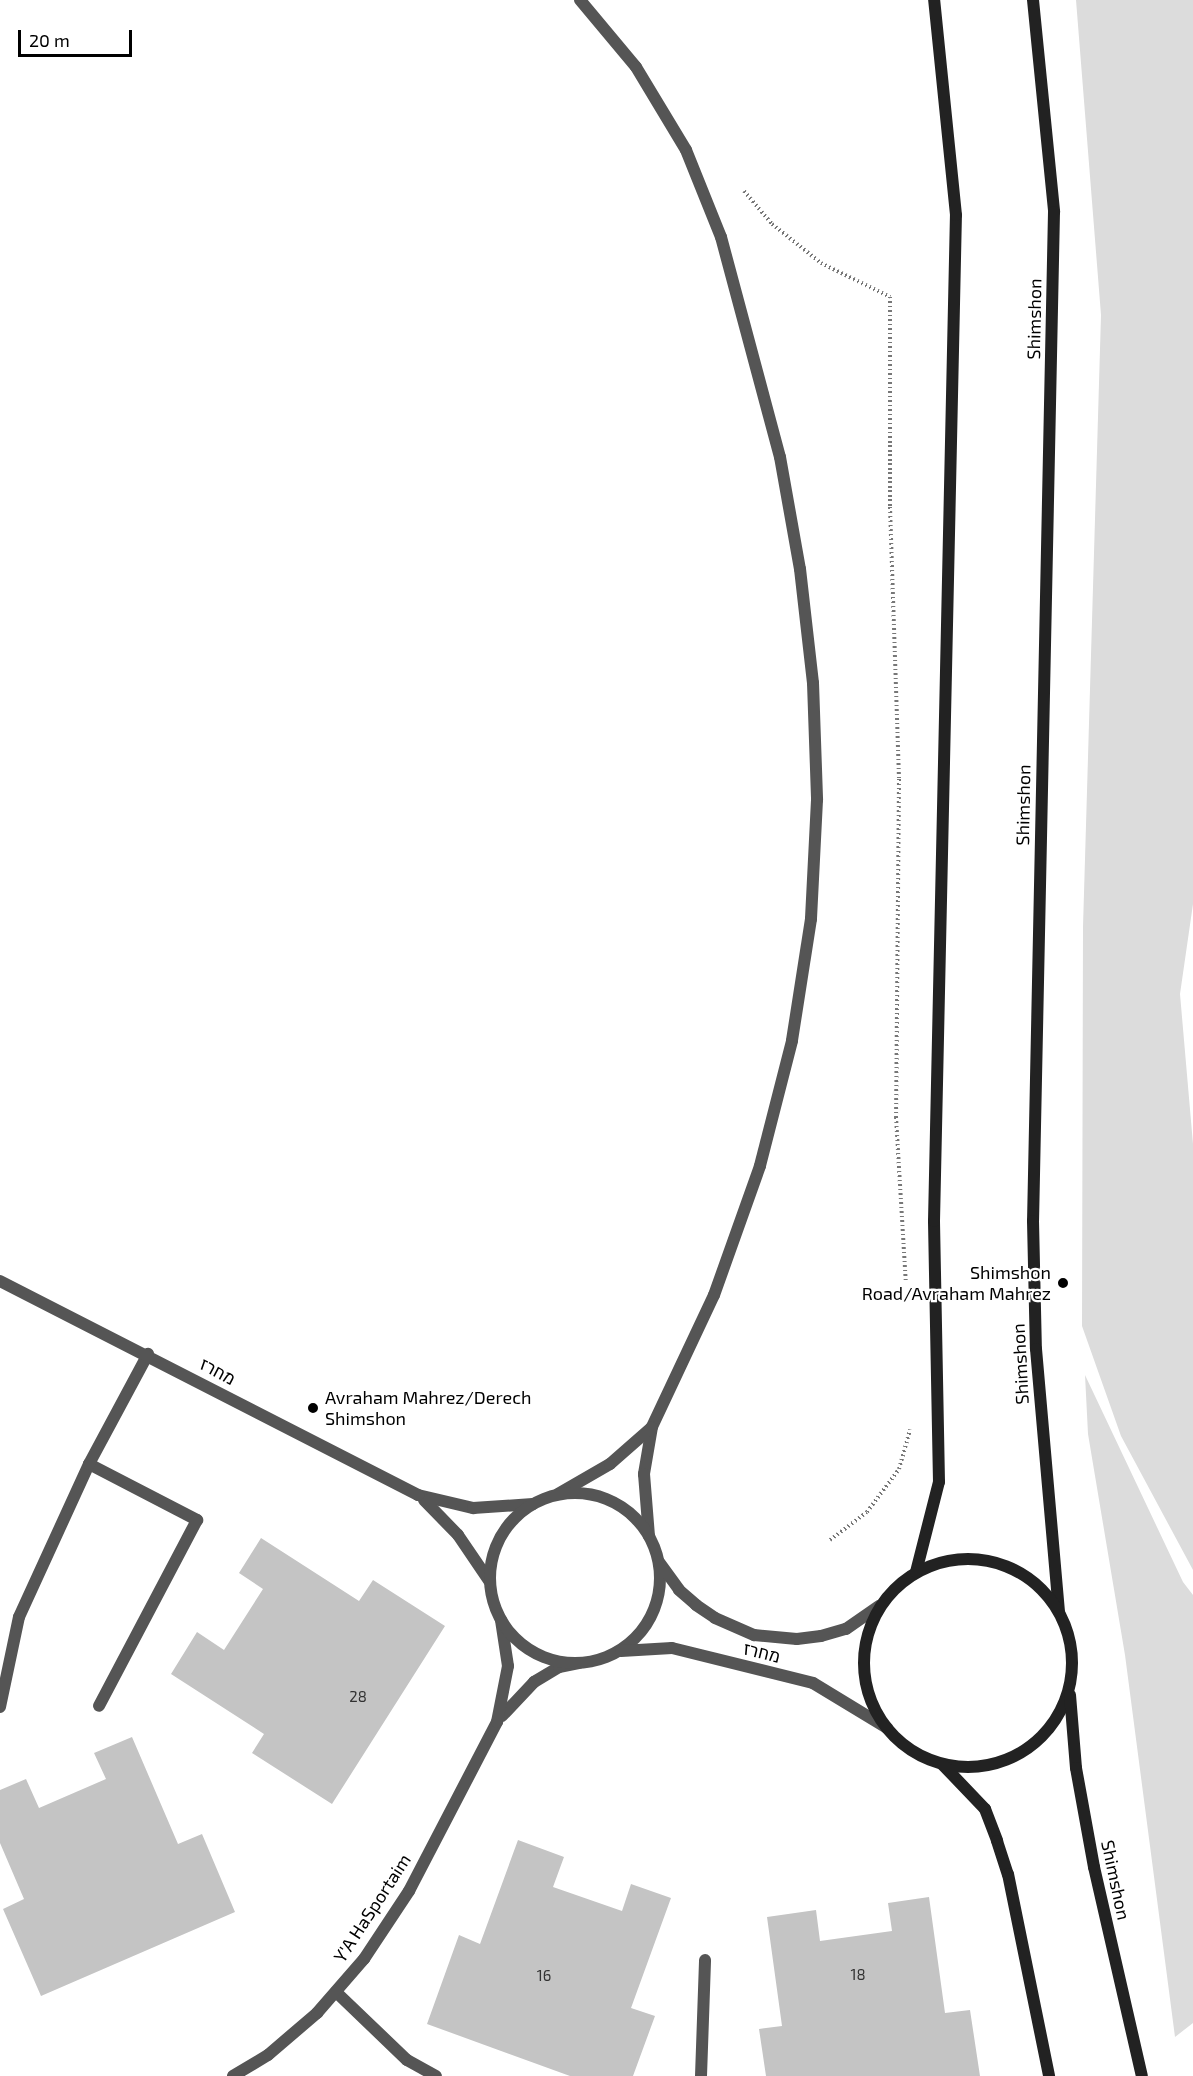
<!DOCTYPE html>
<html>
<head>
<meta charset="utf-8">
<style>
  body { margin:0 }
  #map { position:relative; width:1193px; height:2076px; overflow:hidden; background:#fff; font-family:"Exo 2",Heebo,sans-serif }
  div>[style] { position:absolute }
  .green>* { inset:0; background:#dcdcdc }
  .building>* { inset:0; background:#c4c4c4 }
  .path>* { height:4px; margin-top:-2px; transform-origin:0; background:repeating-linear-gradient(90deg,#777 0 1.5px,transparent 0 4.5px) }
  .service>* { height:12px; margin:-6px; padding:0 6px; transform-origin:6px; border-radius:6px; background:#555 }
  .minor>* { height:12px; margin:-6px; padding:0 6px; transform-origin:6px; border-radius:6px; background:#555 }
  .tertiary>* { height:12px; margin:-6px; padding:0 6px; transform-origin:6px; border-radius:6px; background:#555 }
  .tertiary>.ring { margin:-6px; padding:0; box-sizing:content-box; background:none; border:12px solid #555; border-radius:50% }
  .secondary>* { height:12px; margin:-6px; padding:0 6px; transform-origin:6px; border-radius:6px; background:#222 }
  .secondary>.ring { margin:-6px; padding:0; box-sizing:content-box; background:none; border:12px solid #222; border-radius:50% }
  .dots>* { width:16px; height:16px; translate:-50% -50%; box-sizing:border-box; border:3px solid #fff; border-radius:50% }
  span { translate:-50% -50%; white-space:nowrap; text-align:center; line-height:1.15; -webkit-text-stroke:4.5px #fff; paint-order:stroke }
  .number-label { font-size:15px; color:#313131 }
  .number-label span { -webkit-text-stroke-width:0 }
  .street-label { font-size:18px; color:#000 }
  .poi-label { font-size:18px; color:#000 }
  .right { translate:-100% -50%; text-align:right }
  .left { translate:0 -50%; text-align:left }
  .scale { position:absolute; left:18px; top:30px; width:114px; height:27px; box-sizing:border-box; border:3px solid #000; border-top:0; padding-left:8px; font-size:18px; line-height:21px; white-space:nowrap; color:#000; -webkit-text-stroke:4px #fff; paint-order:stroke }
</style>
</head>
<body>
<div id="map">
  <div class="green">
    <i style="clip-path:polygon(1076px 0,1193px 0,1193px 904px,1180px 994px,1193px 1144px,1193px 1570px,1121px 1436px,1082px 1326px,1083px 927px,1101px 315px)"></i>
    <i style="clip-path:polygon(1085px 1375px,1183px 1582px,1193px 1595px,1193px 2023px,1175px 2037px,1125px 1655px,1088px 1434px)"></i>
  </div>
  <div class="building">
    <i style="clip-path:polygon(261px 1538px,359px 1601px,373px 1580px,445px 1626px,332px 1804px,252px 1753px,264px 1734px,171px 1674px,197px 1632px,224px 1650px,263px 1589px,239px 1573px)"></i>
    <i style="clip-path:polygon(132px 1737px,178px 1844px,202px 1834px,235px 1912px,41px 1996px,3px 1909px,24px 1899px,0 1843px,0 1790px,26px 1779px,39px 1808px,106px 1779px,94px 1753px)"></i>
    <i style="clip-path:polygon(518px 1840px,564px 1857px,553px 1887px,622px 1911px,631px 1884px,671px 1898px,631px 2008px,655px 2016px,633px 2076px,570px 2076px,427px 2024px,459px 1935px,480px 1944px)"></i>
    <i style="clip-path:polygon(929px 1897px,945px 2013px,970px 2010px,980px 2076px,766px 2076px,759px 2029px,782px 2026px,767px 1917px,816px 1910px,820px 1941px,892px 1931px,888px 1903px)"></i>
  </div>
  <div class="path">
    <i style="left:744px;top:191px;width:43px;rotate:49.7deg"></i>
    <i style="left:772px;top:224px;width:63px;rotate:38.5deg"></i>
    <i style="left:821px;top:263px;width:77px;rotate:26.2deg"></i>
    <i style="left:890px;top:297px;width:210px;rotate:90deg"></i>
    <i style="left:890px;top:507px;width:272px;rotate:88.1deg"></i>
    <i style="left:899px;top:779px;width:338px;rotate:90.5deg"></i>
    <i style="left:896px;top:1117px;width:166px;rotate:86.6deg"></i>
    <i style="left:830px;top:1540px;width:46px;rotate:-37.1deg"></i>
    <i style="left:867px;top:1512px;width:54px;rotate:-53.3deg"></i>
    <i style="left:899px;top:1469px;width:41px;rotate:-74.2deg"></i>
  </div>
  <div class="service">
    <i style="left:89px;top:1464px;width:122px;rotate:27.4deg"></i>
    <i style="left:197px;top:1520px;width:210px;rotate:117.8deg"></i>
    <i style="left:0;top:1707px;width:92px;rotate:-78.1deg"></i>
    <i style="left:19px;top:1617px;width:168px;rotate:-65.4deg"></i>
    <i style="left:89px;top:1464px;width:125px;rotate:-61.8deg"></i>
    <i style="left:336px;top:1992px;width:98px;rotate:43.8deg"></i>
    <i style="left:407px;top:2060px;width:33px;rotate:29deg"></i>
    <i style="left:701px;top:2076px;width:116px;rotate:-88deg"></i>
  </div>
  <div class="minor">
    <i style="left:580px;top:0;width:87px;rotate:50.1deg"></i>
    <i style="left:636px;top:67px;width:97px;rotate:58.9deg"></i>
    <i style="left:686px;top:150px;width:94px;rotate:68.1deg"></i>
    <i style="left:721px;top:237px;width:228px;rotate:75deg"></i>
    <i style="left:780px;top:457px;width:114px;rotate:79.9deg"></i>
    <i style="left:800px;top:569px;width:115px;rotate:83.5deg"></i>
    <i style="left:813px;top:683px;width:117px;rotate:88deg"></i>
    <i style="left:817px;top:800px;width:119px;rotate:92.9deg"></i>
    <i style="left:811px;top:919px;width:123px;rotate:98.9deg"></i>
    <i style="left:792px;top:1041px;width:129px;rotate:104.4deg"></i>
    <i style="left:760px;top:1166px;width:137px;rotate:109.6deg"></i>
    <i style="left:714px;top:1295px;width:146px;rotate:115.2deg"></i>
    <i style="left:652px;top:1427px;width:48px;rotate:99.7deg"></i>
    <i style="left:644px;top:1474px;width:62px;rotate:85.4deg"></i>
    <i style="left:558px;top:1494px;width:60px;rotate:-30deg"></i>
    <i style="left:610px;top:1464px;width:55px;rotate:-41.3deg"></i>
    <i style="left:418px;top:1495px;width:57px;rotate:13.3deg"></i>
    <i style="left:473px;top:1508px;width:60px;rotate:-3.8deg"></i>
    <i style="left:424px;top:1500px;width:49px;rotate:45.8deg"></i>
    <i style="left:458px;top:1535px;width:57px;rotate:55.8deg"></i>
    <i style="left:502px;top:1716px;width:47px;rotate:-46.7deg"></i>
    <i style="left:534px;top:1682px;width:29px;rotate:-31deg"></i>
    <i style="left:559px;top:1667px;width:20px;rotate:-11deg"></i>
    <i style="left:233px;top:2076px;width:41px;rotate:-31deg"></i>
    <i style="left:268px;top:2055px;width:65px;rotate:-40.6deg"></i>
    <i style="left:317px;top:2013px;width:72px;rotate:-49deg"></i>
    <i style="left:364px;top:1959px;width:82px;rotate:-56.5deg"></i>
    <i style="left:409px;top:1891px;width:191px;rotate:-62.5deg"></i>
    <i style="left:497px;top:1722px;width:57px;rotate:-78.9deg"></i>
    <i style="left:508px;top:1666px;width:47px;rotate:-98.7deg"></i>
  </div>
  <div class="tertiary">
    <i style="left:0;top:1281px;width:470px;rotate:27.1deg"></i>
    <i class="ring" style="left:490px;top:1493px;width:158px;height:158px"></i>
    <i style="left:659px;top:1562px;width:34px;rotate:54deg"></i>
    <i style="left:679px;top:1590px;width:23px;rotate:41deg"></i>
    <i style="left:696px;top:1605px;width:23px;rotate:34deg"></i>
    <i style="left:715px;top:1618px;width:43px;rotate:23.6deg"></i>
    <i style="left:754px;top:1635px;width:43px;rotate:5.3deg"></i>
    <i style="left:797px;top:1639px;width:24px;rotate:-7deg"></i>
    <i style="left:821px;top:1636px;width:26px;rotate:-16deg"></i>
    <i style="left:846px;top:1629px;width:40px;rotate:-34.9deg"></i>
    <i style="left:621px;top:1651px;width:51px;rotate:-3.4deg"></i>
    <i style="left:672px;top:1648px;width:145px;rotate:13.9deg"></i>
    <i style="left:813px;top:1683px;width:87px;rotate:31.3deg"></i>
  </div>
  <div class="secondary">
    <i style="left:1033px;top:0;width:213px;rotate:84.3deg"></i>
    <i style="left:1054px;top:212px;width:1009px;rotate:91.19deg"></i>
    <i style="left:1033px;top:1221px;width:128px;rotate:88.7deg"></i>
    <i style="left:1036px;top:1349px;width:263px;rotate:85deg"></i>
    <i class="ring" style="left:864px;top:1559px;width:196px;height:196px"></i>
    <i style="left:916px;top:1572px;width:93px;rotate:-75.7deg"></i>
    <i style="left:939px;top:1482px;width:261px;rotate:-91.1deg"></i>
    <i style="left:934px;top:1221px;width:1006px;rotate:-88.75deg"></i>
    <i style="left:956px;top:215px;width:216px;rotate:-95.8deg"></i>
    <i style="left:1070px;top:1695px;width:73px;rotate:85.3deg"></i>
    <i style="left:1076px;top:1768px;width:101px;rotate:79.7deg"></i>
    <i style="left:1094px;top:1867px;width:214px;rotate:77.1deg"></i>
    <i style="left:943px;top:1765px;width:61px;rotate:46.3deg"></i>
    <i style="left:985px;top:1809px;width:34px;rotate:69deg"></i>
    <i style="left:997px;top:1841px;width:35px;rotate:72deg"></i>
    <i style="left:1008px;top:1874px;width:206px;rotate:78.5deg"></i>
  </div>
  <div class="dots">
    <i style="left:1063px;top:1283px;background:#000"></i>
    <i style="left:313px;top:1408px;background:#000"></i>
  </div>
  <div class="number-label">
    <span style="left:358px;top:1697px">28</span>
    <span style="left:858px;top:1975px">18</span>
    <span style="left:544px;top:1976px">16</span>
  </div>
  <div class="street-label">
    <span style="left:1034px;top:319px;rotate:-89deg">Shimshon</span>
    <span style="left:1023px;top:805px;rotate:-89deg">Shimshon</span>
    <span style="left:1020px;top:1364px;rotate:-93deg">Shimshon</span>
    <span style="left:218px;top:1371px;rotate:28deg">מחרז</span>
    <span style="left:762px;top:1652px;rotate:14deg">מחרז</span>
    <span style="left:1116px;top:1880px;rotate:78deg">Shimshon</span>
    <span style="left:372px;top:1908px;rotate:-57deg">Y'A HaSportaim</span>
  </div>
  <div class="poi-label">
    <span class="right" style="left:1051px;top:1283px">Shimshon<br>Road/Avraham Mahrez</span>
    <span class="left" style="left:325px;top:1408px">Avraham Mahrez/Derech<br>Shimshon</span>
  </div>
  <div class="scale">20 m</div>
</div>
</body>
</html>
